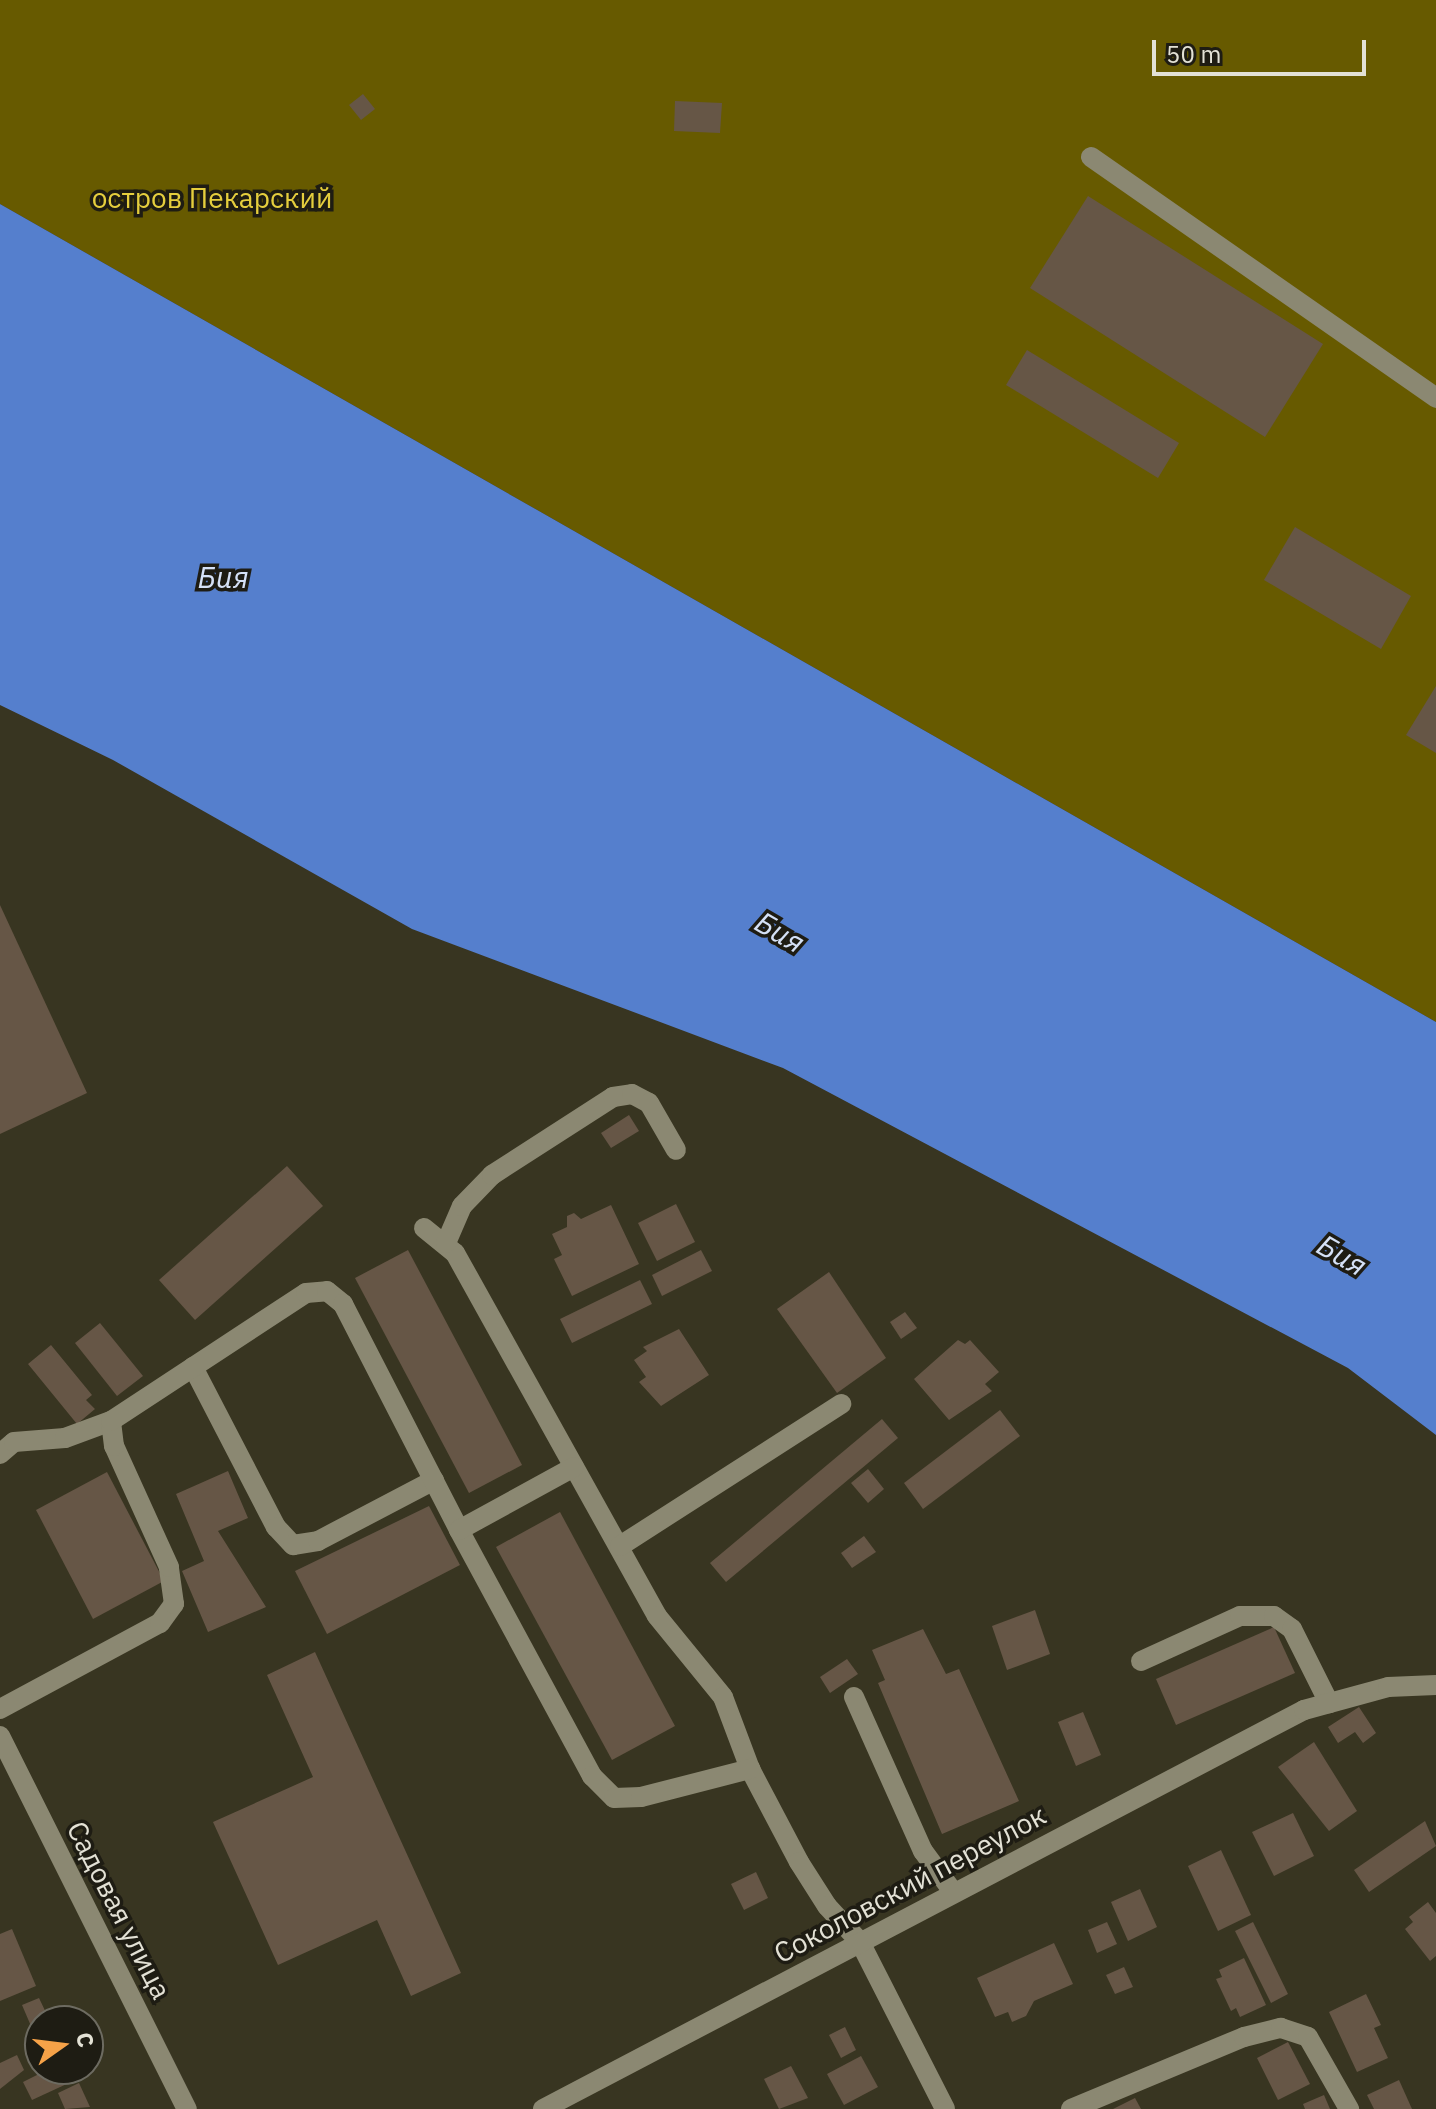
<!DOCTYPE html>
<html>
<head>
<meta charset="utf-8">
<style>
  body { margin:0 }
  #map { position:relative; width:1436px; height:2109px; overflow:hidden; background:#383521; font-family:"IBM Plex Sans",sans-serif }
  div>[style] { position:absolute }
  .green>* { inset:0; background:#675a00 }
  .water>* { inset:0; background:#557fcd }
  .building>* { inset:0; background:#665646 }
  .minor>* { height:20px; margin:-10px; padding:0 10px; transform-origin:10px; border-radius:10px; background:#8b8872 }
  span { translate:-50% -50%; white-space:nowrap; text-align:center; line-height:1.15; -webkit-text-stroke:7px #1e1c13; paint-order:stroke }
  .park-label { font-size:28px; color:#e5ce3d }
  .street-label { font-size:28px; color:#e3e1d5 }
  .water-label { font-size:30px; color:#d5e1f6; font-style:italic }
  .north { position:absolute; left:24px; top:2005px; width:80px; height:80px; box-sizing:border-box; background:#1e1c13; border:2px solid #6d6b61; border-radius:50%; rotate:76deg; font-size:22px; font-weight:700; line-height:32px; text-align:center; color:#e3e1d5 }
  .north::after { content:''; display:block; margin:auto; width:28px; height:36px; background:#f6a248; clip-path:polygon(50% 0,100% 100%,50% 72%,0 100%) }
  .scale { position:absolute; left:1152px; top:40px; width:214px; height:36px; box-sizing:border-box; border:4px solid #e3e1d5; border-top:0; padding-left:10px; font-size:24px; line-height:28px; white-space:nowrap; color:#e3e1d5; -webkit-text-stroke:6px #1e1c13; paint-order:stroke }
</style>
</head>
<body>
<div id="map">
  <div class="green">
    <i style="clip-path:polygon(0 0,1436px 0,1436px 1022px,0 204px)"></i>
  </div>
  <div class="water">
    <i style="clip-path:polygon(0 204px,1436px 1022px,1436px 1435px,1348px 1368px,783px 1068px,412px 929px,113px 760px,0 705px)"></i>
  </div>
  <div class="building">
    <i style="clip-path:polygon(363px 94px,375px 109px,361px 120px,349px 105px)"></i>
    <i style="clip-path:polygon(675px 101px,722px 103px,720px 133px,674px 131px)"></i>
    <i style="clip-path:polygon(1088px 196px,1323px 344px,1265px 437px,1030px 288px)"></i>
    <i style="clip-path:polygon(1027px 350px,1179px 443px,1158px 478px,1006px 385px)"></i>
    <i style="clip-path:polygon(1295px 527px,1411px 596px,1381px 649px,1264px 580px)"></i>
    <i style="clip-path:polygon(1436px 686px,1436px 753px,1406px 735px)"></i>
    <i style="clip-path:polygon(0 905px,87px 1093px,0 1134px)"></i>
    <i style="clip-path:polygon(629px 1115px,639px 1131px,611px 1148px,601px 1133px)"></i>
    <i style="clip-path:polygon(287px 1166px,323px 1206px,195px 1320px,159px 1280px)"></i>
    <i style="clip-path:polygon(676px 1204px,695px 1242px,657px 1261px,638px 1223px)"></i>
    <i style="clip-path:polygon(611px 1205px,639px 1264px,572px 1296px,554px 1259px,562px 1255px,552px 1234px,567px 1227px,567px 1216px,574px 1213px,581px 1219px)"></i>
    <i style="clip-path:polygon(408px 1250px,522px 1465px,469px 1493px,355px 1278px)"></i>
    <i style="clip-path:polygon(701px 1250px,712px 1271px,662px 1296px,652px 1275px)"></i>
    <i style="clip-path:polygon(829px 1272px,886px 1358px,837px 1393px,777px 1309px)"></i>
    <i style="clip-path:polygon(640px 1280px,652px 1304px,572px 1343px,560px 1319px)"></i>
    <i style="clip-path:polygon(905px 1312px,917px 1328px,901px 1339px,890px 1322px)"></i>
    <i style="clip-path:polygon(100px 1323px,143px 1376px,117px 1396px,75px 1343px)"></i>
    <i style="clip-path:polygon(679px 1329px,709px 1375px,661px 1406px,639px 1382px,646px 1377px,634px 1360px,647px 1351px,643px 1347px)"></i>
    <i style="clip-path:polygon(958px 1340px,965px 1344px,970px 1340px,999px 1372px,985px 1384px,992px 1391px,949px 1420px,914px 1379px)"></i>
    <i style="clip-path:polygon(51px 1345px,92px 1395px,86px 1400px,95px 1409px,77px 1424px,28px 1364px)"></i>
    <i style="clip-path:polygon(1000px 1410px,1020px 1436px,923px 1509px,904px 1483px)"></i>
    <i style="clip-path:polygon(882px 1419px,898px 1438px,726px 1582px,710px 1563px)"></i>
    <i style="clip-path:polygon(868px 1469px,884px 1489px,868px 1503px,851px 1483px)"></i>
    <i style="clip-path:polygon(228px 1471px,248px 1518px,218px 1531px,266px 1607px,208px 1632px,182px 1571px,204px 1561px,176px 1494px)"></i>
    <i style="clip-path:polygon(107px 1472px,164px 1581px,93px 1619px,36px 1510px)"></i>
    <i style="clip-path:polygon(429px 1506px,460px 1565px,327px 1634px,295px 1571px)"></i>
    <i style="clip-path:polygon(560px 1512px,675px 1726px,612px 1760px,496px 1547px)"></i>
    <i style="clip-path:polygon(864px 1536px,876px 1552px,852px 1568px,841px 1553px)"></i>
    <i style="clip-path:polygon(1035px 1610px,1050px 1654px,1007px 1670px,992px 1626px)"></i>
    <i style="clip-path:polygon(1274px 1627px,1295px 1673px,1176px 1725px,1156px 1679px)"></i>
    <i style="clip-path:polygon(923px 1629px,946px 1674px,959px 1669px,1019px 1801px,942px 1834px,878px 1683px,885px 1680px,872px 1650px)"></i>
    <i style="clip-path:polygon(315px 1652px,461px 1973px,411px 1996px,377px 1920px,278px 1965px,213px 1822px,313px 1777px,267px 1675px)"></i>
    <i style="clip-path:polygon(847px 1659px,858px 1674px,830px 1693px,820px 1677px)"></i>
    <i style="clip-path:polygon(1359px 1707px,1376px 1733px,1363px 1743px,1355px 1732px,1338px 1743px,1328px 1727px)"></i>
    <i style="clip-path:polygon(1083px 1712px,1101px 1755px,1076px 1766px,1058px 1722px)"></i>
    <i style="clip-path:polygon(1314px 1742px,1357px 1811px,1329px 1831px,1278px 1767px)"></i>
    <i style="clip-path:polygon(1293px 1813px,1314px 1856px,1274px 1876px,1252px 1832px)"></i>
    <i style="clip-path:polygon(1425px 1821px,1436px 1846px,1369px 1892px,1354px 1870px)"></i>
    <i style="clip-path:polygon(1221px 1850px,1251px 1915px,1218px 1931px,1188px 1866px)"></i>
    <i style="clip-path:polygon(756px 1872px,768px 1898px,744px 1910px,731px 1884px)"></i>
    <i style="clip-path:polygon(1140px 1889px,1157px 1927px,1128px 1941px,1111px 1902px)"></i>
    <i style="clip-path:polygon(1428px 1902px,1436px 1913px,1436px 1956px,1430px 1961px,1405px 1929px,1413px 1922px,1409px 1917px)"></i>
    <i style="clip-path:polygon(1107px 1922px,1117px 1944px,1097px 1953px,1088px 1930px)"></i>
    <i style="clip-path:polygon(1253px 1922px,1288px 1994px,1271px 2003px,1235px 1931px)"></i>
    <i style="clip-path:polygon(12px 1929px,36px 1986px,0 2001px,0 1934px)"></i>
    <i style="clip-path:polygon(1054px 1943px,1073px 1984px,1034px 2001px,1026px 2016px,1012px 2022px,1008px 2012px,995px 2017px,977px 1978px)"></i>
    <i style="clip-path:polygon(1244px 1958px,1266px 2005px,1240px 2017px,1236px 2008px,1231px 2011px,1216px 1979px,1222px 1977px,1219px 1970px)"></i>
    <i style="clip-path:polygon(1124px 1967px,1133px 1987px,1115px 1994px,1106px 1975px)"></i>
    <i style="clip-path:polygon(1366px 1994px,1381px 2025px,1374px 2028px,1388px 2058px,1357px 2072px,1329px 2012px)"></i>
    <i style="clip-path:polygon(39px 1998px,50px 2021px,40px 2021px,37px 2040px,22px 2005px)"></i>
    <i style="clip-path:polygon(845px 2027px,856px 2050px,841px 2058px,829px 2035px)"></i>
    <i style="clip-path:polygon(1288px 2042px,1310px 2084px,1278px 2100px,1257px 2058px)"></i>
    <i style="clip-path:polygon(17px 2055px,24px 2070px,0 2089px,0 2063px)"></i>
    <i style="clip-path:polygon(861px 2056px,878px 2087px,844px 2105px,827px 2074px)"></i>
    <i style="clip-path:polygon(791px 2066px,808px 2098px,779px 2109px,764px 2079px)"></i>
    <i style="clip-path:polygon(81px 2069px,84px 2076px,32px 2100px,23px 2082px,49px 2069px)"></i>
    <i style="clip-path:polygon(1399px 2080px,1412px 2109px,1374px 2109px,1367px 2095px)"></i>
    <i style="clip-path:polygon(79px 2083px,90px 2107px,65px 2109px,58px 2093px)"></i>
    <i style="clip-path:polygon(1324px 2095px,1330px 2109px,1305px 2109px,1303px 2104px)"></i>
    <i style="clip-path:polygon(1135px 2098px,1141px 2109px,1113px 2109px)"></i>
  </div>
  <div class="minor">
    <i style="left:1091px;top:157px;width:421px;rotate:34.9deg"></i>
    <i style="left:424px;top:1228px;width:40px;rotate:39deg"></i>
    <i style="left:455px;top:1253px;width:415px;rotate:60.9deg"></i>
    <i style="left:657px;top:1616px;width:104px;rotate:50.8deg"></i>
    <i style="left:723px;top:1697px;width:77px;rotate:69.4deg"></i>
    <i style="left:750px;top:1769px;width:105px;rotate:62.2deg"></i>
    <i style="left:799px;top:1862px;width:52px;rotate:57.5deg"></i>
    <i style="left:827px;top:1906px;width:49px;rotate:47.5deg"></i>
    <i style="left:860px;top:1942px;width:187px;rotate:63deg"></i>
    <i style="left:446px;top:1243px;width:40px;rotate:-66.6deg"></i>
    <i style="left:462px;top:1206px;width:43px;rotate:-45.9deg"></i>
    <i style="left:492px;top:1175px;width:144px;rotate:-32.8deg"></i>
    <i style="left:613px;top:1097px;width:19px;rotate:-9deg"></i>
    <i style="left:632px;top:1094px;width:19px;rotate:28deg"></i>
    <i style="left:649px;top:1103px;width:54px;rotate:60.1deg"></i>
    <i style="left:193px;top:1367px;width:180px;rotate:62.6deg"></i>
    <i style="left:276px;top:1527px;width:25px;rotate:47deg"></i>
    <i style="left:293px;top:1545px;width:25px;rotate:-9deg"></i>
    <i style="left:318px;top:1541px;width:131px;rotate:-27.7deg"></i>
    <i style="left:0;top:1454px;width:18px;rotate:-41deg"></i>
    <i style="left:14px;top:1442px;width:51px;rotate:-4.5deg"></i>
    <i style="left:65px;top:1438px;width:49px;rotate:-20.3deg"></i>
    <i style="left:459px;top:1530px;width:280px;rotate:61.6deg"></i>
    <i style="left:592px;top:1776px;width:31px;rotate:45deg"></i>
    <i style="left:614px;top:1798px;width:27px;rotate:-2deg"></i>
    <i style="left:641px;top:1797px;width:113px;rotate:-14.4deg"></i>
    <i style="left:620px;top:1546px;width:263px;rotate:-32.7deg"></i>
    <i style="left:1141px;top:1661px;width:109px;rotate:-24.4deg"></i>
    <i style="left:1240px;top:1616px;width:34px"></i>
    <i style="left:1274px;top:1616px;width:22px;rotate:36deg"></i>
    <i style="left:1292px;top:1629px;width:83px;rotate:63.4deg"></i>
    <i style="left:854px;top:1697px;width:169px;rotate:65.9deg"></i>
    <i style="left:923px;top:1851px;width:52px;rotate:53.6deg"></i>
    <i style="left:0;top:1709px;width:182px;rotate:-28.3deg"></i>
    <i style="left:160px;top:1623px;width:24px;rotate:-54deg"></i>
    <i style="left:174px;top:1604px;width:37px;rotate:-98deg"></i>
    <i style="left:169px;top:1567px;width:133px;rotate:-114.4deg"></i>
    <i style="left:114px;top:1446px;width:25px;rotate:-97deg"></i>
    <i style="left:111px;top:1421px;width:233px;rotate:-33.3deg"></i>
    <i style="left:306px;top:1293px;width:21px;rotate:-5deg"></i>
    <i style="left:327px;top:1291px;width:21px;rotate:39deg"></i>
    <i style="left:343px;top:1304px;width:254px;rotate:62.8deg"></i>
    <i style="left:459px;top:1530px;width:131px;rotate:-28.7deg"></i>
    <i style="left:0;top:1736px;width:417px;rotate:63.4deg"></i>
    <i style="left:543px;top:2109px;width:859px;rotate:-27.67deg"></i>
    <i style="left:1304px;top:1710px;width:87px;rotate:-15.3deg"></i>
    <i style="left:1388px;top:1687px;width:48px;rotate:-2.4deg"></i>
    <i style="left:1071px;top:2109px;width:187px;rotate:-22.6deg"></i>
    <i style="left:1244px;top:2037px;width:38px;rotate:-14deg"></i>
    <i style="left:1281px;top:2028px;width:28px;rotate:18deg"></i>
    <i style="left:1308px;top:2037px;width:83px;rotate:60.3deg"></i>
  </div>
  <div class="park-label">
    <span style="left:212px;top:198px">остров Пекарский</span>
  </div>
  <div class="street-label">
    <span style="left:910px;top:1884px;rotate:-28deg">Соколовский переулок</span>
    <span style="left:119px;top:1910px;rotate:63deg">Садовая улица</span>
  </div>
  <div class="water-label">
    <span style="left:223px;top:577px">Бия</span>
    <span style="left:780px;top:932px;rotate:30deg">Бия</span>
    <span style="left:1342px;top:1255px;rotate:30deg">Бия</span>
  </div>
  <div class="north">С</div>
  <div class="scale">50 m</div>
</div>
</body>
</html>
